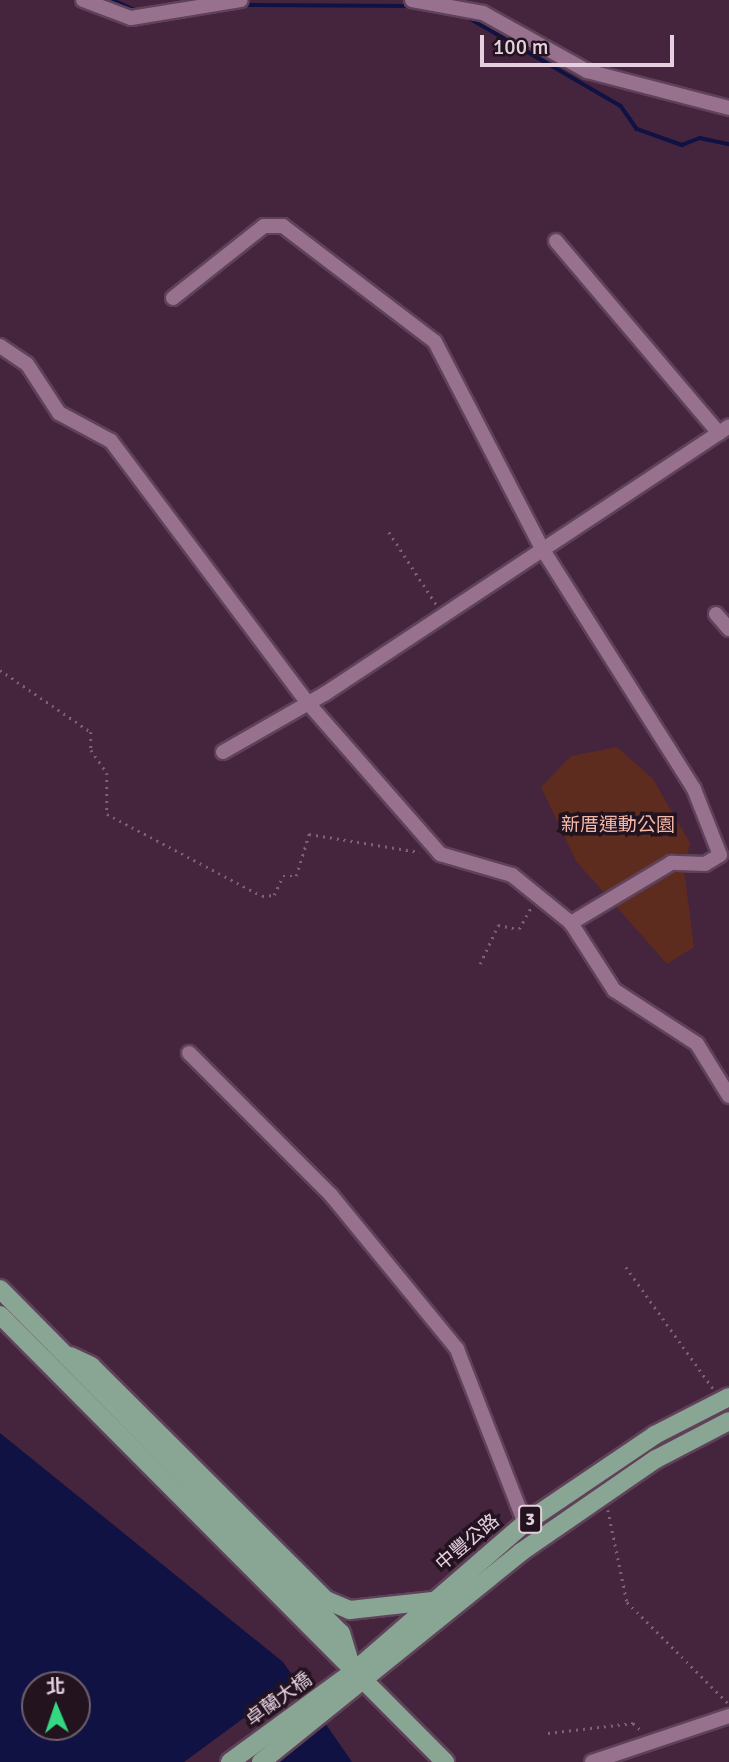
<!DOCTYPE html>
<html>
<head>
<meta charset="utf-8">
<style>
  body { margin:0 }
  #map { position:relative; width:729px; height:1762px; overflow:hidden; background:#45243e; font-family:Signika,"Noto Sans TC",sans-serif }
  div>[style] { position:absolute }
  .green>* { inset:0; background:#5e2b1f }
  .water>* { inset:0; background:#101243 }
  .pier>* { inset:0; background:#45243e }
  .stream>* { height:3.5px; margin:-1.75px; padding:0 1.75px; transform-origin:1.75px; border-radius:1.75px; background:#101243 }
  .path>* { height:2.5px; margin-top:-1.25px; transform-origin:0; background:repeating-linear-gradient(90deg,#7d6076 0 2px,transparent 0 7px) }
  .roads { filter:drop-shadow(2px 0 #5f4259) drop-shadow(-2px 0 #5f4259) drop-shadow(0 2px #5f4259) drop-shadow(0 -2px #5f4259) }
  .minor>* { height:14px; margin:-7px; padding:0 7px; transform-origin:7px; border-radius:7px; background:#98718f }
  .major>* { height:18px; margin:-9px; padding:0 9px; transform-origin:9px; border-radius:9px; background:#89a694 }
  span { translate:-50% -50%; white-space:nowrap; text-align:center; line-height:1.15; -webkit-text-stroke:7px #22131f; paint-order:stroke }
  .shield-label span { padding:2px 5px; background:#22131f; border:2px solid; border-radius:5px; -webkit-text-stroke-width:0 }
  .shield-label { font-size:18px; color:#e6d0e0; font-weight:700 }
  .park-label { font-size:19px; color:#f5b9aa }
  .street-label { font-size:19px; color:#e6d0e0 }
  .north { position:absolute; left:21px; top:1671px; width:70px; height:70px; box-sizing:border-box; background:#22131f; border:2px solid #705f6c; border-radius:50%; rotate:358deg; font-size:19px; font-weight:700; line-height:28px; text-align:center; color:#e6d0e0 }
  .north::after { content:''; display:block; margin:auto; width:24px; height:32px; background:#34d881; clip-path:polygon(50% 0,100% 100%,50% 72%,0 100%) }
  .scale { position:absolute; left:480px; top:35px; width:194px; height:32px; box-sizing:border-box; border:4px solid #e6d0e0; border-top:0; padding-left:9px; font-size:21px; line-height:24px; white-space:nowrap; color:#e6d0e0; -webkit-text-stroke:5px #22131f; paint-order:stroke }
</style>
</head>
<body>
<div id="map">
  <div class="green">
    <i style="clip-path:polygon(617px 747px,653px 779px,690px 843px,684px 870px,694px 947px,667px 964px,576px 861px,541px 787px,571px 756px)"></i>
  </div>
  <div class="water">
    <i style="clip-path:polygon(evenodd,0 1433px,283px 1662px,352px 1762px,0 1762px,0 1433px,35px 1685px,77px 1685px,77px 1727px,35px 1727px,35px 1685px)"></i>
  </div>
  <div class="pier">
    <i style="clip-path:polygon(298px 1678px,321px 1711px,251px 1762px,184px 1762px)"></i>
  </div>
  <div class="stream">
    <i style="left:113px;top:0;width:26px;rotate:25deg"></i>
    <i style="left:241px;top:5px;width:171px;rotate:0.3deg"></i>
    <i style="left:464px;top:15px;width:181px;rotate:30.1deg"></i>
    <i style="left:621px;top:106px;width:28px;rotate:55deg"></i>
    <i style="left:637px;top:129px;width:48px;rotate:19.6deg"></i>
    <i style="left:682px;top:145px;width:19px;rotate:-21deg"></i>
    <i style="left:700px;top:138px;width:30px;rotate:12deg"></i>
  </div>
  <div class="path">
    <i style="left:389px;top:532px;width:86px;rotate:56.9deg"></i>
    <i style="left:0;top:670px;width:110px;rotate:34.3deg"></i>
    <i style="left:91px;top:732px;width:18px;rotate:90deg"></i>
    <i style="left:91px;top:750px;width:28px;rotate:55deg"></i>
    <i style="left:107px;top:773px;width:41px;rotate:90deg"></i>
    <i style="left:107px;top:814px;width:175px;rotate:27.9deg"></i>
    <i style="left:262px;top:896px;width:12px;rotate:-5deg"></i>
    <i style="left:274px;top:895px;width:21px;rotate:-65deg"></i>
    <i style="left:283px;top:876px;width:13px"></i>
    <i style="left:296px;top:876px;width:44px;rotate:-72.8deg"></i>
    <i style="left:309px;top:834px;width:112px;rotate:9.2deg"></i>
    <i style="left:480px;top:964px;width:43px;rotate:-65.2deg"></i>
    <i style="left:498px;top:925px;width:21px;rotate:11deg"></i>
    <i style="left:519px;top:929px;width:26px;rotate:-61deg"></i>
    <i style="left:626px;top:1267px;width:151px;rotate:54.4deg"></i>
    <i style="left:608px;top:1510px;width:94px;rotate:78.3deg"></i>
    <i style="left:627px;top:1602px;width:144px;rotate:45deg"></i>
    <i style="left:548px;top:1733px;width:86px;rotate:-6.7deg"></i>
    <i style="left:633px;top:1723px;width:13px;rotate:42deg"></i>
  </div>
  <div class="roads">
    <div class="minor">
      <i style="left:83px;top:0;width:51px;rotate:20.6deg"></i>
      <i style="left:131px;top:18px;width:111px;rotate:-9.3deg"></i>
      <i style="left:412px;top:0;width:72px;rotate:10.4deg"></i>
      <i style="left:483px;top:13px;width:119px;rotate:29.1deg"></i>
      <i style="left:587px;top:71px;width:147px;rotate:14.6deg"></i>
      <i style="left:556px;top:241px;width:252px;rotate:49.7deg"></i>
      <i style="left:173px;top:298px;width:116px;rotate:-38.4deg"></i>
      <i style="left:264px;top:226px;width:19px"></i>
      <i style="left:283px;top:226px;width:191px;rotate:37.3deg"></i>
      <i style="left:435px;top:342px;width:234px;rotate:62.6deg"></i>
      <i style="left:543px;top:550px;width:283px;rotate:57.7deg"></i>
      <i style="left:694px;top:789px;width:71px;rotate:68.5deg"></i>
      <i style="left:720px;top:855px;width:17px;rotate:149deg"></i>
      <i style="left:705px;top:864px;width:34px;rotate:-178deg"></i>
      <i style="left:671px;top:863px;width:117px;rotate:149deg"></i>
      <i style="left:0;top:346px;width:32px;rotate:34deg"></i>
      <i style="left:27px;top:364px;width:59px;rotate:56.9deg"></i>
      <i style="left:59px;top:413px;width:59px;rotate:28.3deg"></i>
      <i style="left:111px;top:441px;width:328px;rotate:53.1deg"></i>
      <i style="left:308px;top:703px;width:201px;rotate:48.8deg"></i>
      <i style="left:440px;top:854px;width:75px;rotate:16.3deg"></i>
      <i style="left:512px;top:875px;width:76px;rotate:39.1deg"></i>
      <i style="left:571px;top:923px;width:80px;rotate:57.3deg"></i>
      <i style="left:614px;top:990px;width:99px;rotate:33deg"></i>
      <i style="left:697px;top:1044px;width:61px;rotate:58.4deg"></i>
      <i style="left:716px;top:614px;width:20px;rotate:49deg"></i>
      <i style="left:223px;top:752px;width:119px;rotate:-29.8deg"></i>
      <i style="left:326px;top:693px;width:483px;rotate:-33.5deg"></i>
      <i style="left:189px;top:1053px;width:201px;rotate:45deg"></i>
      <i style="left:331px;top:1195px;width:199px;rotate:50.7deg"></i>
      <i style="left:457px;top:1349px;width:187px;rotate:68.7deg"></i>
      <i style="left:592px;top:1762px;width:145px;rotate:-18.6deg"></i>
    </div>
    <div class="major">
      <i style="left:0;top:1289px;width:484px;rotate:45.3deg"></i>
      <i style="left:341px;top:1633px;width:34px;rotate:73deg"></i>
      <i style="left:0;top:1315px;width:631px;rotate:45.13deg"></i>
      <i style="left:70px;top:1356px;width:23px;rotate:25deg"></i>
      <i style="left:91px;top:1366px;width:332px;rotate:44.9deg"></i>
      <i style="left:326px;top:1600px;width:26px;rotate:23deg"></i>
      <i style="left:350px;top:1610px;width:81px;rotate:-6.3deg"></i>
      <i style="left:230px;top:1762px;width:152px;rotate:-36.2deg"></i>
      <i style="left:353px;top:1672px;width:228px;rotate:-40.9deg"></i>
      <i style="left:525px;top:1523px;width:157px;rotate:-34.1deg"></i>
      <i style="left:655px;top:1435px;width:83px;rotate:-27.2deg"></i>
      <i style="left:261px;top:1762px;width:334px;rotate:-38.9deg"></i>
      <i style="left:521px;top:1552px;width:164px;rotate:-34.6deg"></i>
      <i style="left:656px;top:1459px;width:82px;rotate:-27.5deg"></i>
    </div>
  </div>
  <div class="shield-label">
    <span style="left:530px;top:1519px">3</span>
  </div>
  <div class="park-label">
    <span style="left:618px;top:826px">新厝運動公園</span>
  </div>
  <div class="street-label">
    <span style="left:468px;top:1543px;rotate:-40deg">中豐公路</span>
    <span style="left:279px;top:1700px;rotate:-36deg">卓蘭大橋</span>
  </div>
  <div class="north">北</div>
  <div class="scale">100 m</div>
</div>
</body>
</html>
